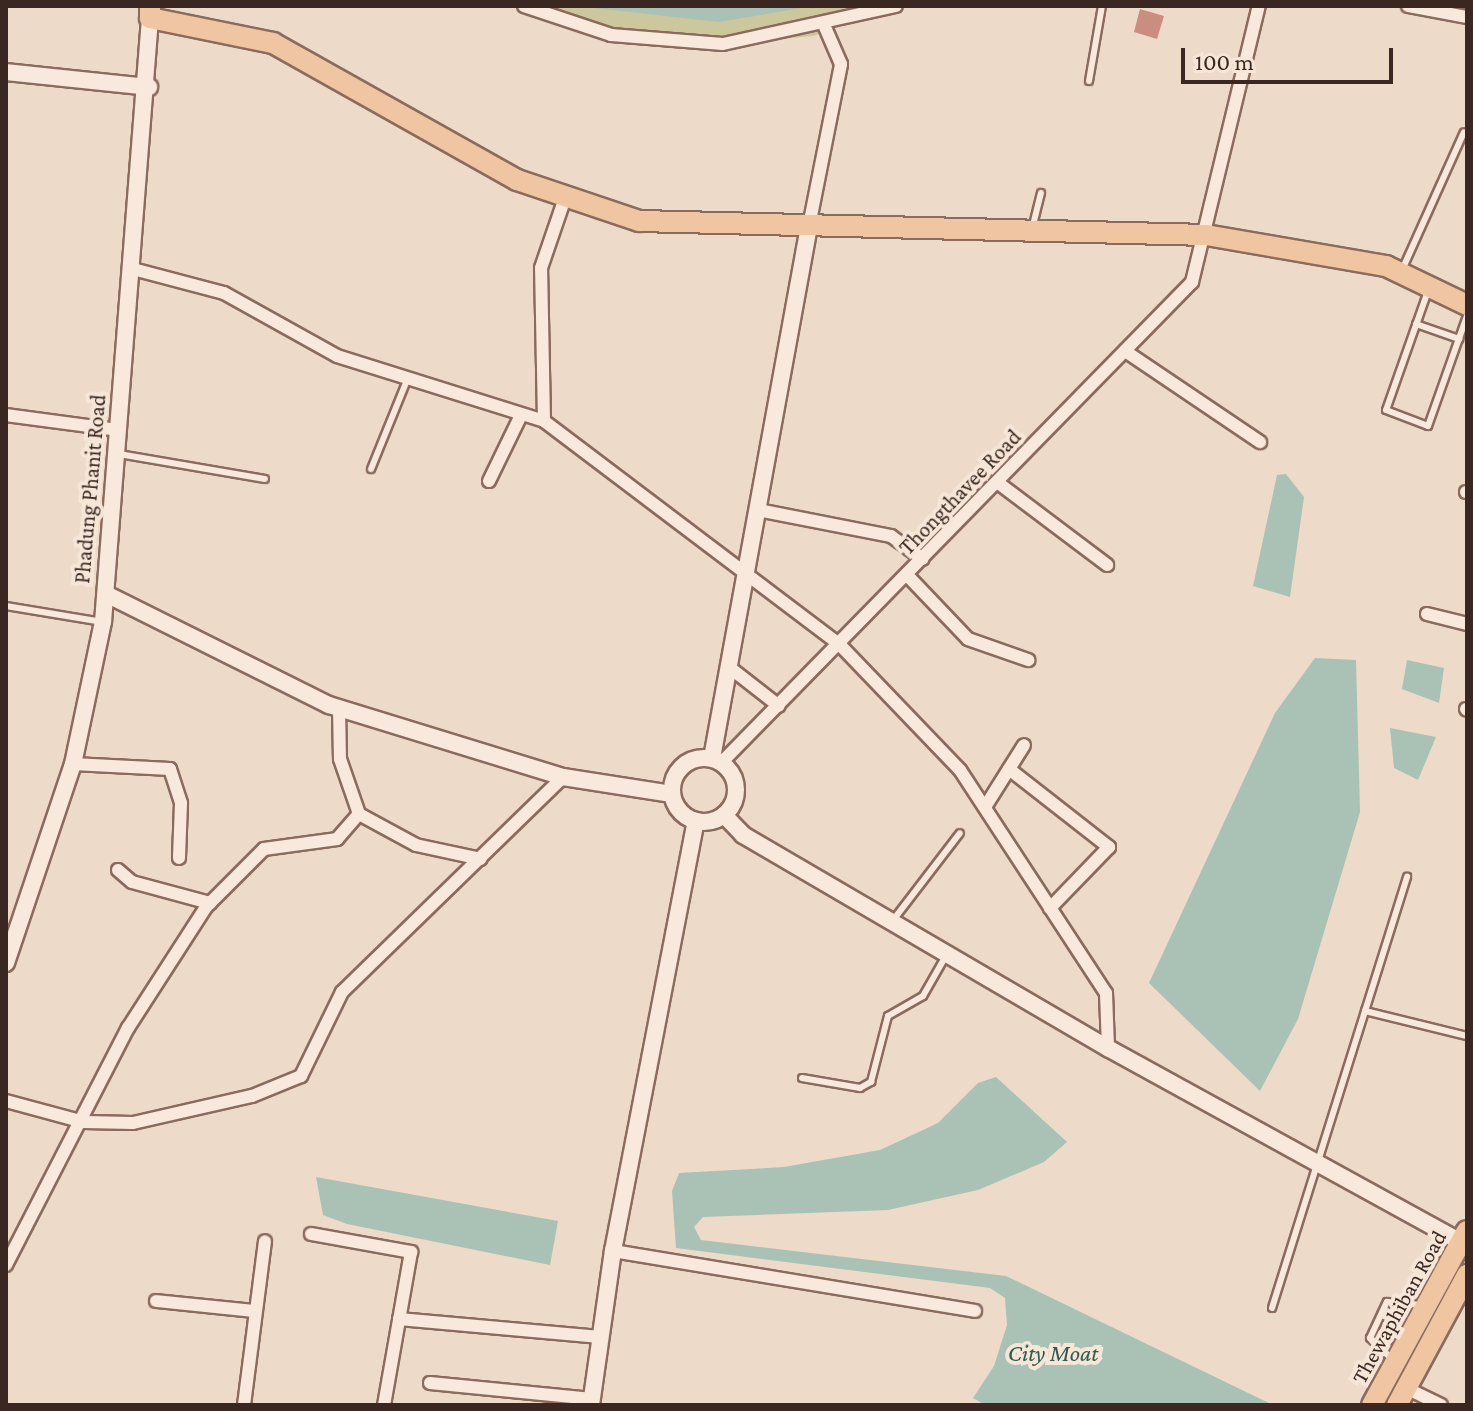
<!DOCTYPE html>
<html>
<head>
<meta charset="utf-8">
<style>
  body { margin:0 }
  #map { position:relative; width:1473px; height:1411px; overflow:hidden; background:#eedac9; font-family:"Crimson Pro",serif }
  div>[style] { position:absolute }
  .green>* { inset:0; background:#ccc79c }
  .water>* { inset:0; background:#a9c2b5 }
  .building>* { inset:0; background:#cb8d80 }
  .roads { filter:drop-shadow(2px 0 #8a6b5e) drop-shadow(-2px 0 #8a6b5e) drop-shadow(0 2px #8a6b5e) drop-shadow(0 -2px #8a6b5e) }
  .service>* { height:6px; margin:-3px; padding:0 3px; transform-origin:3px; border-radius:3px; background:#f8e9dc }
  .minor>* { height:12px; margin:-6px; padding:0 6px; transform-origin:6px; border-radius:6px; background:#f8e9dc }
  .tertiary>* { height:16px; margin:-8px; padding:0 8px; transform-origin:8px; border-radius:8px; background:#f8e9dc }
  .tertiary>.ring { margin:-8px; padding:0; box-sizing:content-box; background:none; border:16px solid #f8e9dc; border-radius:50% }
  .primary>* { height:20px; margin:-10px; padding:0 10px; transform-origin:10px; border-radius:10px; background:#efc5a2 }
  span { translate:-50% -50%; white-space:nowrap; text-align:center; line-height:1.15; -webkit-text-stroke:8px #f5e6d8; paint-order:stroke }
  .street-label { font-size:22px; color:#3b2721 }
  .water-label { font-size:24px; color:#305a4e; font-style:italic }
  .frame { position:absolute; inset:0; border:8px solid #3b2721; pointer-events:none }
  .scale { position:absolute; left:1181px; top:48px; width:212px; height:36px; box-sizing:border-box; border:4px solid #3b2721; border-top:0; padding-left:10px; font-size:24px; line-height:28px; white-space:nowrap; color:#3b2721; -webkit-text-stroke:6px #f5e6d8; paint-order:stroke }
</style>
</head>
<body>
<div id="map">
  <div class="green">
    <i style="clip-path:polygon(524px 6px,896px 6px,813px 36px,723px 44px,611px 35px)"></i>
  </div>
  <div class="water">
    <i style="clip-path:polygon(577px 6px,814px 6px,719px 22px)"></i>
    <i style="clip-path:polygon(1286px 474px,1304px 497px,1290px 597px,1253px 586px,1277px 475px)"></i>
    <i style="clip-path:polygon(1315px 658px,1356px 660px,1360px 812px,1298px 1019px,1260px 1091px,1149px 983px,1275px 713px)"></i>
    <i style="clip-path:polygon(1407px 660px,1444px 668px,1439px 703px,1402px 689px)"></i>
    <i style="clip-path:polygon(1390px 728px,1436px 737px,1418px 780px,1394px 768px)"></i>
    <i style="clip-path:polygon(996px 1077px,1067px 1142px,1044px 1162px,978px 1190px,888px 1210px,703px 1217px,694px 1227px,701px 1240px,1006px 1276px,1273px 1405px,985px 1405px,973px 1398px,994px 1366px,1007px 1325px,1005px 1298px,990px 1288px,676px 1248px,672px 1191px,679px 1173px,784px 1167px,880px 1150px,938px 1123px,978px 1083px)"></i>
    <i style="clip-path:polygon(316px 1177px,558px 1221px,550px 1265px,347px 1224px,323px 1215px)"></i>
  </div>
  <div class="building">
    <i style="clip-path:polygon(1140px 9px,1164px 16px,1157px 39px,1134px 32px)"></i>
  </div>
  <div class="roads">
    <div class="service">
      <i style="left:1089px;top:81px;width:76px;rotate:-80.2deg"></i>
      <i style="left:1033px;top:225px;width:33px;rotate:-76deg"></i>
      <i style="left:1402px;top:270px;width:151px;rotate:-65.8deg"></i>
      <i style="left:1428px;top:291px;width:126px;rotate:109.4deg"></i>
      <i style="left:1386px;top:410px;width:45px;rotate:20.9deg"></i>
      <i style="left:1428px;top:426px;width:117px;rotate:-70.5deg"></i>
      <i style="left:1416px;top:324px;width:46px;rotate:19.2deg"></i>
      <i style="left:119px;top:454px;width:148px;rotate:9.7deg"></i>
      <i style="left:371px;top:469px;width:98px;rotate:-67.9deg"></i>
      <i style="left:6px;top:606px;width:98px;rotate:9.4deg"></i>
      <i style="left:894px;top:919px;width:108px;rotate:-52.5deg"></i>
      <i style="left:1365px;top:1011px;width:105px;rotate:13.8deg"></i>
      <i style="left:802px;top:1078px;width:59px;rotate:9.8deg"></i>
      <i style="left:860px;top:1088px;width:13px;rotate:-29deg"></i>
      <i style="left:871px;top:1082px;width:68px;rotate:-75.6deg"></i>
      <i style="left:888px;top:1016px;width:40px;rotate:-29.7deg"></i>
      <i style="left:923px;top:996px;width:48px;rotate:-60.3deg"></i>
      <i style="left:1272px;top:1308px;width:452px;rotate:-72.6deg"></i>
      <i style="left:1393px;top:1360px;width:32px;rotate:-136deg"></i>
      <i style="left:1370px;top:1338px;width:40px;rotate:-65deg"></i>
      <i style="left:1387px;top:1302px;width:33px;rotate:5deg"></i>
    </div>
    <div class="minor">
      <i style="left:524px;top:6px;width:92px;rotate:18.4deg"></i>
      <i style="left:611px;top:35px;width:112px;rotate:4.6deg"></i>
      <i style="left:723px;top:44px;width:177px;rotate:-12.4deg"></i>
      <i style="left:1408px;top:6px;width:60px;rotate:10.6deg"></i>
      <i style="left:810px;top:221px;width:160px;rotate:-78.8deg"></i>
      <i style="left:841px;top:64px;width:40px;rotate:-113.4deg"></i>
      <i style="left:133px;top:269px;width:94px;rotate:14.8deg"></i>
      <i style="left:224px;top:293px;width:129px;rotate:29.1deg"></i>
      <i style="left:337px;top:356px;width:217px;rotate:17.4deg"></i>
      <i style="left:544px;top:421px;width:371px;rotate:37.1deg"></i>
      <i style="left:840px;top:645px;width:173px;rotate:46.2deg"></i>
      <i style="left:960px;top:770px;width:267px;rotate:56.8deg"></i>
      <i style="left:1106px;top:993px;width:55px;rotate:87.9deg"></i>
      <i style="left:1125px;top:351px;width:163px;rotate:34deg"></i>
      <i style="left:6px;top:415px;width:114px;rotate:7.6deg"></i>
      <i style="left:544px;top:421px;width:153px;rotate:-91.1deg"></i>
      <i style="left:541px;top:268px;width:74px;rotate:-71.1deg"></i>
      <i style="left:489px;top:481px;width:73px;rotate:-64.1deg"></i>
      <i style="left:997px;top:482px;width:138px;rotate:37deg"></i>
      <i style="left:1466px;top:492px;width:1px"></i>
      <i style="left:758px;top:510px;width:136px;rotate:11.1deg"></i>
      <i style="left:891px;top:536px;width:39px;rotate:36deg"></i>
      <i style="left:907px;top:575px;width:88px;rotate:46.4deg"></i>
      <i style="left:968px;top:639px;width:64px;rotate:19.3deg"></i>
      <i style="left:1427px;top:614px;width:41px;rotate:14deg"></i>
      <i style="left:729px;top:667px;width:63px;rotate:38deg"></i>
      <i style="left:339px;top:708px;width:51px;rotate:88.9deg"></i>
      <i style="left:340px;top:759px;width:58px;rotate:70.9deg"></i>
      <i style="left:359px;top:814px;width:65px;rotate:28.5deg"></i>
      <i style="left:416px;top:845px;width:66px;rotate:12.2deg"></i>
      <i style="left:1466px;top:709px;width:1px;rotate:45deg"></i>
      <i style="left:722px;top:762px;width:672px;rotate:-45.6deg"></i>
      <i style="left:1192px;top:282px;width:284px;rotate:-76.4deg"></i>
      <i style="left:73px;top:764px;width:97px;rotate:3deg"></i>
      <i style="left:170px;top:769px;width:36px;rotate:72deg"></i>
      <i style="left:181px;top:803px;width:55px;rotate:92.1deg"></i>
      <i style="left:1009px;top:769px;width:127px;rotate:38deg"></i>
      <i style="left:1109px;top:847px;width:85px;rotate:134deg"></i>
      <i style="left:985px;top:807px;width:73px;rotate:-57.8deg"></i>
      <i style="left:118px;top:870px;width:18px;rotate:41deg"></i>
      <i style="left:132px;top:882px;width:81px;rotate:15.1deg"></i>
      <i style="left:6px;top:1101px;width:81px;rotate:15.1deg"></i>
      <i style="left:84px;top:1122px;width:49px;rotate:1.2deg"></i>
      <i style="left:133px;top:1123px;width:122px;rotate:-12.8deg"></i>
      <i style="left:252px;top:1096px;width:53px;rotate:-22.2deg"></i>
      <i style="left:301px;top:1076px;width:93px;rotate:-64deg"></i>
      <i style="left:342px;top:992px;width:308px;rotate:-44.2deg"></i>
      <i style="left:311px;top:1234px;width:102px;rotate:10.2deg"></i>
      <i style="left:411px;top:1252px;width:155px;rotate:100deg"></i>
      <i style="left:613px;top:1251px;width:367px;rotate:9.4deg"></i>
      <i style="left:6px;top:1265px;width:267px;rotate:-62.8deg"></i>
      <i style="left:128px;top:1028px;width:144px;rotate:-57.2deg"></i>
      <i style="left:206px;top:907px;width:82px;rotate:-45deg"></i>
      <i style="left:264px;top:849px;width:74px;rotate:-7.8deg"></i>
      <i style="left:337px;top:839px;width:33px;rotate:-49deg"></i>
      <i style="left:156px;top:1301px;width:100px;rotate:5.8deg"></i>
      <i style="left:399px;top:1319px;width:202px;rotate:5.1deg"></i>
      <i style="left:430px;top:1383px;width:163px;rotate:5.6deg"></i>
      <i style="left:1406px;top:1388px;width:39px;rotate:26deg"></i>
      <i style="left:244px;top:1405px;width:165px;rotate:-82.7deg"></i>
    </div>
    <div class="tertiary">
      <i style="left:6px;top:72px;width:144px;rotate:6deg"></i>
      <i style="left:106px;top:594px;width:249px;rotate:26.5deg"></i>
      <i style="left:329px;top:705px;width:245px;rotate:17.1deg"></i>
      <i style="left:563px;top:777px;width:110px;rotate:8.9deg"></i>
      <i class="ring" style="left:672px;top:758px;width:48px;height:48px"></i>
      <i style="left:712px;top:758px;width:546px;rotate:-79.66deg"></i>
      <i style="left:724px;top:815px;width:28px;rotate:46deg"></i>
      <i style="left:743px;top:835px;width:423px;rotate:30.3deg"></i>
      <i style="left:1108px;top:1048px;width:403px;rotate:28.8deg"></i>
      <i style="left:6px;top:963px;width:210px;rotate:-71.4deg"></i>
      <i style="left:73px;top:764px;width:145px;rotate:-78.1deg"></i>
      <i style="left:103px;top:622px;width:606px;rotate:-85.55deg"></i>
      <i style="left:591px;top:1405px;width:156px;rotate:-81.9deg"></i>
      <i style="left:613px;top:1251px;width:438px;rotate:-79.1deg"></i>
    </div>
    <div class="primary">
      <i style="left:150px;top:6px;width:12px;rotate:90deg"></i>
      <i style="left:150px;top:18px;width:126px;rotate:11.5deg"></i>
      <i style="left:273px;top:43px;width:280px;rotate:29.3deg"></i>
      <i style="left:517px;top:180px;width:129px;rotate:18.6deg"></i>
      <i style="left:639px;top:221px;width:567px;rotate:1.41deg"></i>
      <i style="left:1206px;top:235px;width:183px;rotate:9.8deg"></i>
      <i style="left:1386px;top:266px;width:90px;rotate:25.7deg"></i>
      <i style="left:1372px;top:1405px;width:198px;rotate:-61.4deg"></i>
      <i style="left:1397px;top:1405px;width:148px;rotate:-61.7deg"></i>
    </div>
  </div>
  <div class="street-label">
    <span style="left:90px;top:489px;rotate:-85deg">Phadung Phanit Road</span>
    <span style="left:960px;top:492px;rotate:-46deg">Thongthavee Road</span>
    <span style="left:1399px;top:1307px;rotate:-61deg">Thewaphiban Road</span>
  </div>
  <div class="water-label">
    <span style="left:1053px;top:1353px">City Moat</span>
  </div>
  <div class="frame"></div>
  <div class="scale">100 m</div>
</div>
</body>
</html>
